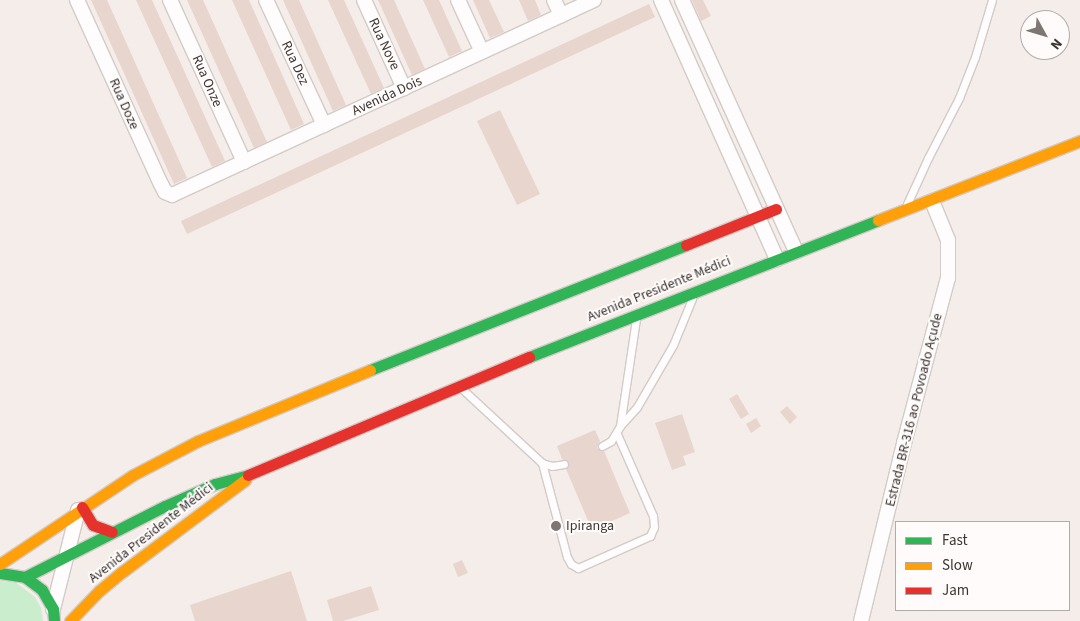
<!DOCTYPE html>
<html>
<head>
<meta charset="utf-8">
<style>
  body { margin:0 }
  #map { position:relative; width:1080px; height:621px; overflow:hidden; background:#f5ede9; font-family:"Source Sans 3",sans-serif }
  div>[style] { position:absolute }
  .green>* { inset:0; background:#caedce }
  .building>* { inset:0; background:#e8d5ce }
  .roads { filter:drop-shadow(1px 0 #d2cbc8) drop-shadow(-1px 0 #d2cbc8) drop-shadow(0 1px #d2cbc8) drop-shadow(0 -1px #d2cbc8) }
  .lane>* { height:7px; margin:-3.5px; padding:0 3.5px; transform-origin:3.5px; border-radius:3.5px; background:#fefcfc }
  .street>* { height:14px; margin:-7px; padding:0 7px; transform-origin:7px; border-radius:7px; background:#fefcfc }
  .fast>* { height:11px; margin:-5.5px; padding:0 5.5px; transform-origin:5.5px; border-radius:5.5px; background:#30b455 }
  .slow>* { height:11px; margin:-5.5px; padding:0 5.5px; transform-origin:5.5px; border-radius:5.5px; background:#ff9f0a }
  .jam>* { height:11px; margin:-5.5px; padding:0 5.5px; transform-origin:5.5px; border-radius:5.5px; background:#e5322d }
  .dots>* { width:14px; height:14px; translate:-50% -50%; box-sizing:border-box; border:2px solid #fefbfa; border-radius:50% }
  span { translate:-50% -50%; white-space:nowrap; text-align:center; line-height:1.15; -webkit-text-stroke:4px #fefbfa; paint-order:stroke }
  .street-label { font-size:14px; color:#3c3633 }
  .poi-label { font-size:14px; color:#3c3633 }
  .left { translate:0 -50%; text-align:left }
  .legend { position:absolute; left:895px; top:521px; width:175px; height:90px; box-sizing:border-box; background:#fefbfa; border:1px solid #b0acaa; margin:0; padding:6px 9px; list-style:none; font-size:15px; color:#3c3633 }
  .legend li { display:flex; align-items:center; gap:10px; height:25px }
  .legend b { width:25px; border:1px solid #b0acaa }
  .north { position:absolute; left:1020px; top:10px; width:50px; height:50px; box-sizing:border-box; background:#fefbfa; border:1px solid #b0acaa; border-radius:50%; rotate:129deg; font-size:14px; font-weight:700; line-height:20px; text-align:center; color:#3c3633 }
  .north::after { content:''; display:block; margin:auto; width:18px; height:22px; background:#7d7673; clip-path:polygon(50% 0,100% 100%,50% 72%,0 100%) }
</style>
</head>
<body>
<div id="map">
  <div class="green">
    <i style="clip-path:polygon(0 581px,15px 582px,35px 597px,41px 608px,43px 621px,0 621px)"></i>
  </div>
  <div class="building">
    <i style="clip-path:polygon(91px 0,107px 0,187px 178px,174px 184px)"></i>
    <i style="clip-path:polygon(136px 0,152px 0,225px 161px,212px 167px)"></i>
    <i style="clip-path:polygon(187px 0,203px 0,267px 142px,254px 148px)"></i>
    <i style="clip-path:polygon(232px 0,249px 0,304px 124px,291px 130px)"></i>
    <i style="clip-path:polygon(283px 0,299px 0,346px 105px,333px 111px)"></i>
    <i style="clip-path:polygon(328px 0,344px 0,384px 88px,371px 94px)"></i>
    <i style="clip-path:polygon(378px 0,394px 0,425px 69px,412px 75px)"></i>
    <i style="clip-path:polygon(423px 0,439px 0,462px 51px,449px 57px)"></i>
    <i style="clip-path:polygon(473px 0,489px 0,504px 32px,490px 38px)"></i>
    <i style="clip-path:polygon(519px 0,535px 0,541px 15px,528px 21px)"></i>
    <i style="clip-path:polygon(692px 0,703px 0,711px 16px,701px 21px)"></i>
    <i style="clip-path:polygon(649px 4px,655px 17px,187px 234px,181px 221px)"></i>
    <i style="clip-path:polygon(500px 110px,540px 194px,517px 205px,477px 121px)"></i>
    <i style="clip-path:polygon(737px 394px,749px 414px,741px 419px,729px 399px)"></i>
    <i style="clip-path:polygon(787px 406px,797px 417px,790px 424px,780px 412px)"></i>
    <i style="clip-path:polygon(682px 414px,695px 452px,683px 456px,686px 465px,672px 470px,655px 423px)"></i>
    <i style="clip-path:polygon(756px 418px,761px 426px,751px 433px,746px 424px)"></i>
    <i style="clip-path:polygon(595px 430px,600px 441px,597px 448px,604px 451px,630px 513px,592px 530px,566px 469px,569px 463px,562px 459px,557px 446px)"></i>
    <i style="clip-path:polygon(462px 560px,468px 573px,458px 577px,453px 564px)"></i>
    <i style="clip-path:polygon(291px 571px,307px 621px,195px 621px,190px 605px)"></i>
    <i style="clip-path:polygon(371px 586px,379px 610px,343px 621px,333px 621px,327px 600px)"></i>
  </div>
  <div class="roads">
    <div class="lane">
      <i style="left:907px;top:204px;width:51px;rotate:-65.5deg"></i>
      <i style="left:928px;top:158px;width:68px;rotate:-62.7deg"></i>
      <i style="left:959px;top:98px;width:44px;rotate:-68.7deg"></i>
      <i style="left:975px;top:57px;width:59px;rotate:-73.4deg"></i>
      <i style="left:460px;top:387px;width:112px;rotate:42.8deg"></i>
      <i style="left:542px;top:463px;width:10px;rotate:17deg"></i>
      <i style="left:552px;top:466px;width:12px;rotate:-9deg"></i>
      <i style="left:620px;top:426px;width:25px;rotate:-48deg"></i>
      <i style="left:637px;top:407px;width:72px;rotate:-59.9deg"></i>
      <i style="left:673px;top:345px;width:50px;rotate:-67.6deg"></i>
      <i style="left:602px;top:446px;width:10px;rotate:-29deg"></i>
      <i style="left:611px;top:441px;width:17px;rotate:-59deg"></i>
      <i style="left:620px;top:426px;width:108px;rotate:-81.5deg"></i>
      <i style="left:542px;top:463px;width:97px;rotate:75.1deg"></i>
      <i style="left:567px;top:557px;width:8px;rotate:60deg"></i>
      <i style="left:571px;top:564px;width:8px;rotate:30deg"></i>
      <i style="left:578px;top:568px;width:79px;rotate:-24deg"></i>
      <i style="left:650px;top:536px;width:10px;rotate:-66deg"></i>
      <i style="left:654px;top:527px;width:11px;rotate:-95deg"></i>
      <i style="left:653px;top:516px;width:90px;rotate:-113.7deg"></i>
    </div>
    <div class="street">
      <i style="left:77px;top:0;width:202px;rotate:65.5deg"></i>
      <i style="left:161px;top:184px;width:9px;rotate:63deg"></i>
      <i style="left:165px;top:192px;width:8px;rotate:23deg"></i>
      <i style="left:172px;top:195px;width:465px;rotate:-24.8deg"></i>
      <i style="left:170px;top:0;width:178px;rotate:65.4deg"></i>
      <i style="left:266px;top:0;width:138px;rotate:65.1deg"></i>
      <i style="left:364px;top:0;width:97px;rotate:65.6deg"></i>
      <i style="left:458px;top:0;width:57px;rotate:65.2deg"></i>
      <i style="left:554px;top:0;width:17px;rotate:65deg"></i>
      <i style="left:661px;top:0;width:284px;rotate:65.9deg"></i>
      <i style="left:682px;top:0;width:276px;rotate:65.6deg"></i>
      <i style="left:53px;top:609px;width:102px;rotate:-75.8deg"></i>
      <i style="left:861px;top:621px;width:183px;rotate:-76.4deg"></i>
      <i style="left:904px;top:443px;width:171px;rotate:-75.1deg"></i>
      <i style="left:948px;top:278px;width:38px;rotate:-90deg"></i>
      <i style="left:948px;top:240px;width:42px;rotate:-112.3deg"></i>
    </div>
    <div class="fast">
      <i style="left:529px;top:357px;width:375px;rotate:-21.4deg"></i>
      <i style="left:370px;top:370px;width:340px;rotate:-21.6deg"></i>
      <i style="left:0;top:573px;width:25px;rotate:9deg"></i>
      <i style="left:25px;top:577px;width:21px;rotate:37deg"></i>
      <i style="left:42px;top:590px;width:22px;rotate:60deg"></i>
      <i style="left:53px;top:609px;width:12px;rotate:85deg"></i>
      <i style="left:25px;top:577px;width:157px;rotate:-26.9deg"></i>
      <i style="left:165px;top:506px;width:55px;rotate:-23.7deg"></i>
      <i style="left:215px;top:484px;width:34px;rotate:-15deg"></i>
    </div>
    <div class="slow">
      <i style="left:878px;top:220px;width:217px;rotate:-21.4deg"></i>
      <i style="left:0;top:564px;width:160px;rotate:-33.8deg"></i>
      <i style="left:133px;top:475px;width:73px;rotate:-27.6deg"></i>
      <i style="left:198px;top:441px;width:186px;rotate:-22.4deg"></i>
      <i style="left:70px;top:621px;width:42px;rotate:-46deg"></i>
      <i style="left:99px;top:591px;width:30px;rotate:-40deg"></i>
      <i style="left:122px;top:572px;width:154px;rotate:-36.8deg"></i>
    </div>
    <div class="jam">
      <i style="left:686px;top:245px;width:97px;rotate:-21.8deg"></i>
      <i style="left:248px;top:475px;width:305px;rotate:-22.8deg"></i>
      <i style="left:82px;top:507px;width:21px;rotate:59deg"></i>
      <i style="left:93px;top:525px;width:20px;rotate:20deg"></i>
    </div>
  </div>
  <div class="dots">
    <i style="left:556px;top:526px;background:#7d7673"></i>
  </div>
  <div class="street-label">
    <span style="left:384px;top:44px;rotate:65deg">Rua Nove</span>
    <span style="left:295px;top:63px;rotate:65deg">Rua Dez</span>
    <span style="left:207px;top:81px;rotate:66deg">Rua Onze</span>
    <span style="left:387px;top:96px;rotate:-25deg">Avenida Dois</span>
    <span style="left:124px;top:104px;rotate:66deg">Rua Doze</span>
    <span style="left:659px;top:289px;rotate:-22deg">Avenida Presidente Médici</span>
    <span style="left:914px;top:410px;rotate:-76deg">Estrada BR-316 ao Povoado Açude</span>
    <span style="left:151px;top:533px;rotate:-38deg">Avenida Presidente Médici</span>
  </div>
  <div class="poi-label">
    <span class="left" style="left:566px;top:526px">Ipiranga</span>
  </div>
  <ul class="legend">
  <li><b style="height:6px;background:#30b455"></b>Fast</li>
  <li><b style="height:6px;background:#ff9f0a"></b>Slow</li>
  <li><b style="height:6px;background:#e5322d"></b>Jam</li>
  </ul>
  <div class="north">N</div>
</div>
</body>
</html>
